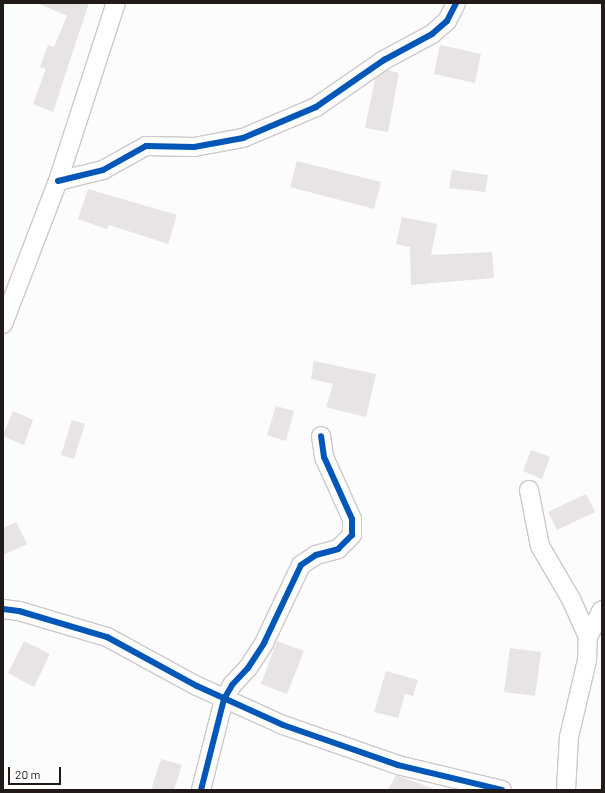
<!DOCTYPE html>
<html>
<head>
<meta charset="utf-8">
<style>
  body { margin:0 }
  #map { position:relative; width:605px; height:793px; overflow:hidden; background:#fcfcfc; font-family:Barlow,sans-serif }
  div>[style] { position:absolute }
  .building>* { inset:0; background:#e8e3e5 }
  .roads { filter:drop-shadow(1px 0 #cec9c9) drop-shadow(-1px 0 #cec9c9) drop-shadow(0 1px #cec9c9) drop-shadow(0 -1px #cec9c9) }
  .minor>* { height:18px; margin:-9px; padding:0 9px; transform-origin:9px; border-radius:9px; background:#fff }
  .cycleway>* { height:6px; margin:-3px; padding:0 3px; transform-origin:3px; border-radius:3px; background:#0057b8 }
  span { translate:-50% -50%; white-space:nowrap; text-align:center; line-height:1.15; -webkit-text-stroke:4px #fff; paint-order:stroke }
  .frame { position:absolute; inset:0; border:4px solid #221919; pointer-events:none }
  .scale { position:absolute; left:8px; top:767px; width:53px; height:18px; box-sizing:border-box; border:2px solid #221919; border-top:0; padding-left:5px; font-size:12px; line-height:14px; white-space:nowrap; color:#221919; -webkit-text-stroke:3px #fff; paint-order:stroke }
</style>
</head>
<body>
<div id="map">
  <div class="building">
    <i style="clip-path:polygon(37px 3px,89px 3px,53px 112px,33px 104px,46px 69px,40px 67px,48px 45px,54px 47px,67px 16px)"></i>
    <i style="clip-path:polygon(440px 45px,481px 54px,475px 83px,434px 74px)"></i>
    <i style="clip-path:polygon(387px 70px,399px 73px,388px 132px,365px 128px,375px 79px)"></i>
    <i style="clip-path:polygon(297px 161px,381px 182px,374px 209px,290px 187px)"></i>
    <i style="clip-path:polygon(452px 170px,488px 175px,485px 192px,449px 188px)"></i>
    <i style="clip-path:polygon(88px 189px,177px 215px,168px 244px,109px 225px,107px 229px,78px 219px)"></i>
    <i style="clip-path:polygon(402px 217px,437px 224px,431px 255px,492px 252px,494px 278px,411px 285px,410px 247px,396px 244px)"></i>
    <i style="clip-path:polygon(314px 361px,376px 374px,366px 417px,326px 407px,333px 384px,311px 379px)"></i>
    <i style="clip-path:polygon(276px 406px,294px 411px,286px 441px,267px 435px)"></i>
    <i style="clip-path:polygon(13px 411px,33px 420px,24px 445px,3px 436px)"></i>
    <i style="clip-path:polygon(72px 420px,85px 424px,74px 459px,61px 455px)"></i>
    <i style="clip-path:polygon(531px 450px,550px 457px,542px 479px,523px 471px)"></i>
    <i style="clip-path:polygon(586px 494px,595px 512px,557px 530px,548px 512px)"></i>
    <i style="clip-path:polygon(16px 522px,27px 544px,3px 555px,3px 528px)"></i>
    <i style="clip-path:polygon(24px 641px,50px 654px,34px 687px,8px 673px)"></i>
    <i style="clip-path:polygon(277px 641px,304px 651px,287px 694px,261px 684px)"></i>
    <i style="clip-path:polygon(510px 648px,541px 652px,535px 696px,504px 692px)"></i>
    <i style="clip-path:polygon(386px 671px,418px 680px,413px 696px,405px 694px,398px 718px,374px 712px)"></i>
    <i style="clip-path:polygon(161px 759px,182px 765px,174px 790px,151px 790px)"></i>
    <i style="clip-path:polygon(396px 775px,432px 788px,432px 790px,388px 790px)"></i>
  </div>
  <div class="roads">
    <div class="minor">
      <i style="left:58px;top:181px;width:46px;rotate:-13.7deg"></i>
      <i style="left:103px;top:170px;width:49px;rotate:-29.2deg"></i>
      <i style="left:146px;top:146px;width:48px;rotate:1.2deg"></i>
      <i style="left:194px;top:147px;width:50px;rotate:-10.4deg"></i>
      <i style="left:243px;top:138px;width:79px;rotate:-23deg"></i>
      <i style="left:316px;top:107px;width:83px;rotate:-34.7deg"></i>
      <i style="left:384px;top:60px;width:55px;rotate:-28.4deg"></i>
      <i style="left:432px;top:34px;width:20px;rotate:-41deg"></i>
      <i style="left:447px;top:21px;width:20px;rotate:-63deg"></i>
      <i style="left:3px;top:324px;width:153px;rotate:-69deg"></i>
      <i style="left:58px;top:181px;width:187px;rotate:-72deg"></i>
      <i style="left:529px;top:490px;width:57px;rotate:78.9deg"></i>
      <i style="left:540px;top:546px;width:61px;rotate:59.7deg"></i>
      <i style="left:571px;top:599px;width:42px;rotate:65.9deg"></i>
      <i style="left:3px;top:609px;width:16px;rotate:7deg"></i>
      <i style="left:19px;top:611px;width:92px;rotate:16.5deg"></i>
      <i style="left:107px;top:637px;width:102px;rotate:28.6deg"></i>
      <i style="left:197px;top:686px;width:94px;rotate:24.4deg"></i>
      <i style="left:283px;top:725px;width:122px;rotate:19.2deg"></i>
      <i style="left:398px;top:765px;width:107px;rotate:13.5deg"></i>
      <i style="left:201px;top:790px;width:94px;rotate:-75.8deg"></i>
      <i style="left:224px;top:699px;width:16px;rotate:-60deg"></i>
      <i style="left:232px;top:685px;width:23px;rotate:-47deg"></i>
      <i style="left:248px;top:668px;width:30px;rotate:-57deg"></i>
      <i style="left:264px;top:643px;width:86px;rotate:-64.6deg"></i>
      <i style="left:301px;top:565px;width:18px;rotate:-34deg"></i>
      <i style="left:316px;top:555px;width:23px;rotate:-15deg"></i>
      <i style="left:338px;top:549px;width:20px;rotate:-45deg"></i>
      <i style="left:352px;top:535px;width:16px;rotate:-90deg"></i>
      <i style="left:352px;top:519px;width:68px;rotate:-114.3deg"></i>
      <i style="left:324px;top:457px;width:21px;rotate:-98deg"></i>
      <i style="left:566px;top:790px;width:53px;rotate:-86.8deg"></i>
      <i style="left:569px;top:737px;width:79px;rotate:-76.8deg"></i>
      <i style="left:587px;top:660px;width:23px;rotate:-88deg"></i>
      <i style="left:588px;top:637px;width:30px;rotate:-63deg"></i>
    </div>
  </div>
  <div class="cycleway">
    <i style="left:58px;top:181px;width:46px;rotate:-13.7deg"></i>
    <i style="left:103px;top:170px;width:49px;rotate:-29.2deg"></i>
    <i style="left:146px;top:146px;width:48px;rotate:1.2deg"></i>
    <i style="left:194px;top:147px;width:50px;rotate:-10.4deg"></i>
    <i style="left:243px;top:138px;width:79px;rotate:-23deg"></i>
    <i style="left:316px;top:107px;width:83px;rotate:-34.7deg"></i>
    <i style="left:384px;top:60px;width:55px;rotate:-28.4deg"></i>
    <i style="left:432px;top:34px;width:20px;rotate:-41deg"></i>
    <i style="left:447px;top:21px;width:20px;rotate:-63deg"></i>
    <i style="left:3px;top:609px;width:16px;rotate:7deg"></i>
    <i style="left:19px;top:611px;width:92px;rotate:16.5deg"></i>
    <i style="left:107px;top:637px;width:102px;rotate:28.6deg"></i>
    <i style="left:197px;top:686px;width:94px;rotate:24.4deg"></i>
    <i style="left:283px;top:725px;width:122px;rotate:19.2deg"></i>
    <i style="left:398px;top:765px;width:107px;rotate:13.5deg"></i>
    <i style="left:201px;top:790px;width:94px;rotate:-75.8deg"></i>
    <i style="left:224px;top:699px;width:16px;rotate:-60deg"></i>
    <i style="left:232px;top:685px;width:23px;rotate:-47deg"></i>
    <i style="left:248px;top:668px;width:30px;rotate:-57deg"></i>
    <i style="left:264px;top:643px;width:86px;rotate:-64.6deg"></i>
    <i style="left:301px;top:565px;width:18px;rotate:-34deg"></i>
    <i style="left:316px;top:555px;width:23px;rotate:-15deg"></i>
    <i style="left:338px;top:549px;width:20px;rotate:-45deg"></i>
    <i style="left:352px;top:535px;width:16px;rotate:-90deg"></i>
    <i style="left:352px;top:519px;width:68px;rotate:-114.3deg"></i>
    <i style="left:324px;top:457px;width:21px;rotate:-98deg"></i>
  </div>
  <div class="frame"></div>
  <div class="scale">20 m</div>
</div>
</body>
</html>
